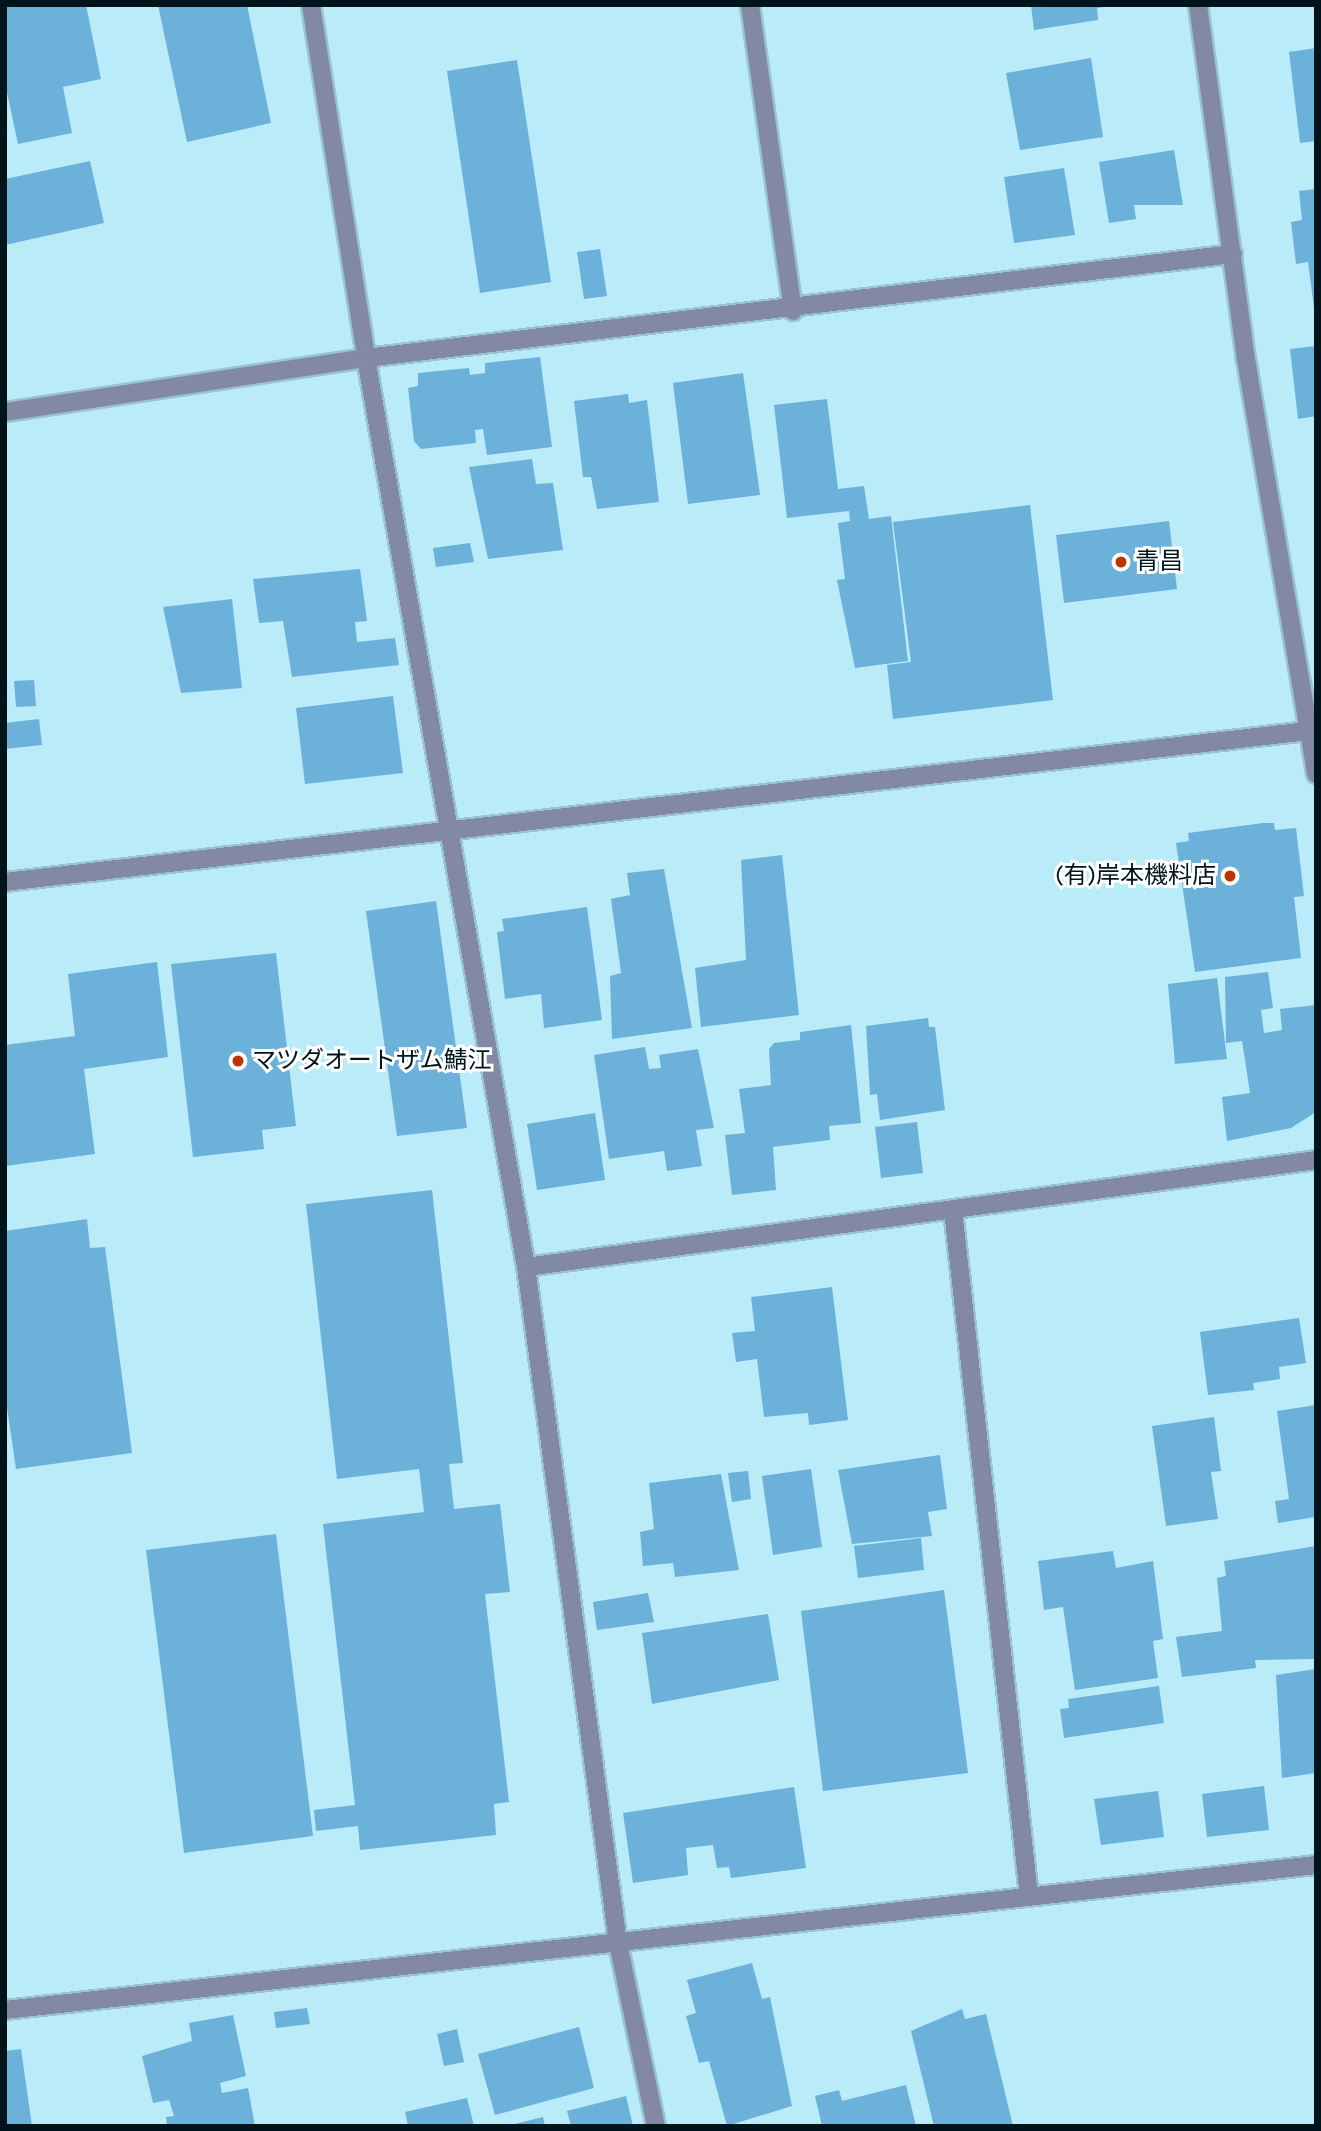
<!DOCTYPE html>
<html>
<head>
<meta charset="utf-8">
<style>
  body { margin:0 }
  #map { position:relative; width:1321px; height:2131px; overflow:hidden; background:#b9ebf9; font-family:Karla,"Noto Sans JP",sans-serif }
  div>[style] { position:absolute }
  .building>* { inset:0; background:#6cb1da }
  .roads { filter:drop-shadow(2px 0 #98c4d1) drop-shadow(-2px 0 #98c4d1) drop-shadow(0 2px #98c4d1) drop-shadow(0 -2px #98c4d1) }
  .minor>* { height:18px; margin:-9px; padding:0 9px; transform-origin:9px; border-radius:9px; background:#8389a4 }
  .tertiary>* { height:18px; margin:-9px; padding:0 9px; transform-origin:9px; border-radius:9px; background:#8389a4 }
  .dots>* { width:19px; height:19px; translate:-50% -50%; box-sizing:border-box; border:4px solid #fff; border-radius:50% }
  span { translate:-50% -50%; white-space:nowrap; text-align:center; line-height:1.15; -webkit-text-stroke:6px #fff; paint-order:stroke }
  .poi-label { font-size:24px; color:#00151b }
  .left { translate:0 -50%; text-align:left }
  .right { translate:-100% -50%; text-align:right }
  .frame { position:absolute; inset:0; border:7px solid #00151b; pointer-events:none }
</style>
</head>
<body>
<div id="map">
  <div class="building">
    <i style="clip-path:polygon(5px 5px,86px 5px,101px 79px,63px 87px,72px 133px,18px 144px,5px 83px)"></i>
    <i style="clip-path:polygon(158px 5px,247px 5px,271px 123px,187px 142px)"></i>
    <i style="clip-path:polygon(1031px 5px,1104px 5px,1104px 7px,1097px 8px,1098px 20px,1034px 30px)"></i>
    <i style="clip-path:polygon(1316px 48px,1316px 141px,1300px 143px,1289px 52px)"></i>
    <i style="clip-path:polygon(1091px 58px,1103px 137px,1020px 150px,1006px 73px)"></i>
    <i style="clip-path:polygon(517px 60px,551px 282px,480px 293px,447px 71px)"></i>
    <i style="clip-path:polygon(1174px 150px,1183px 205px,1134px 205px,1136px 219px,1109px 223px,1099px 162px)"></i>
    <i style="clip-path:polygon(90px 161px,104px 223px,5px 245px,5px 179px)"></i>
    <i style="clip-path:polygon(1064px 168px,1075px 235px,1014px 243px,1004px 177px)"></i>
    <i style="clip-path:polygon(1316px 189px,1316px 308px,1314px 308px,1308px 262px,1296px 264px,1291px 222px,1302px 220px,1299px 191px)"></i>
    <i style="clip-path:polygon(600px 249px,607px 296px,584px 299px,577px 252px)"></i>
    <i style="clip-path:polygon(1316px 346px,1316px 416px,1298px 419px,1290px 349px)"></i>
    <i style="clip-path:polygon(540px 357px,552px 447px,487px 455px,483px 429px,475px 430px,476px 443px,421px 449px,414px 441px,408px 388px,418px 386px,418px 373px,469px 368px,470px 375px,485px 373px,485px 363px)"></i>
    <i style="clip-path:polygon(743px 373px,760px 495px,688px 504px,673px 383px)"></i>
    <i style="clip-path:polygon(628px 394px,629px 403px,647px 400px,659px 502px,597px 509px,591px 477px,583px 477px,574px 401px)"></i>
    <i style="clip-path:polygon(827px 399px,838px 489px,864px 486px,869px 519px,891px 516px,908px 661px,855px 668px,837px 580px,845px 579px,838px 523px,850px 521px,849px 511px,787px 518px,774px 405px)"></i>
    <i style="clip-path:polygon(532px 459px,536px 484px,553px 483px,563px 550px,488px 559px,469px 467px)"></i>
    <i style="clip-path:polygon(1030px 505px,1053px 700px,893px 719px,887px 665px,911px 662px,893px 522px)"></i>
    <i style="clip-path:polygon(1169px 521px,1177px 589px,1064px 603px,1056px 535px)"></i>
    <i style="clip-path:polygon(470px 543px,474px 562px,436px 567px,433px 548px)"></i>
    <i style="clip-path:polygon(360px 569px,367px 621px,355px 622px,357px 642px,395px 638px,399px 665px,292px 677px,283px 621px,259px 623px,253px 579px)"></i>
    <i style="clip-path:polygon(232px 599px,242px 688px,181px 693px,163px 607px)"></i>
    <i style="clip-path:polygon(34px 680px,36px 706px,16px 707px,14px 681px)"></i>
    <i style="clip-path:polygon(393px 696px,403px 773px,305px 784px,296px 708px)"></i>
    <i style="clip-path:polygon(39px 719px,42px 745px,5px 749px,5px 723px)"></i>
    <i style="clip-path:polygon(1263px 823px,1274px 823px,1275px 830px,1296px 828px,1304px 896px,1294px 897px,1301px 958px,1195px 972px,1176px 843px,1189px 841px,1188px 833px)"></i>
    <i style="clip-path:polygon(782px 855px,799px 1015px,701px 1027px,695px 968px,746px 960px,741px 860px)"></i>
    <i style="clip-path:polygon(664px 869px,692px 1028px,612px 1039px,610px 976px,621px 973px,611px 899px,630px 895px,627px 873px)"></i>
    <i style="clip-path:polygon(436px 901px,467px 1128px,397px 1136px,366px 911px)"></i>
    <i style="clip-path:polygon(587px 907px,602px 1020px,544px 1028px,541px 994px,505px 999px,497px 932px,504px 931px,502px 919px)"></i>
    <i style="clip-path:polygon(276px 953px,296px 1126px,262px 1130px,264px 1149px,193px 1157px,171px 964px)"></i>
    <i style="clip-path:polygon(157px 962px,168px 1057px,84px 1069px,95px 1154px,5px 1166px,5px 1045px,75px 1036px,68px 974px)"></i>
    <i style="clip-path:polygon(1268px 972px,1273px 1008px,1261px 1010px,1264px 1033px,1282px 1030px,1280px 1009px,1316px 1005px,1316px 1112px,1291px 1128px,1227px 1141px,1222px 1097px,1250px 1093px,1242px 1041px,1226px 1043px,1225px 977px)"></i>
    <i style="clip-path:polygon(1217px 978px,1227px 1059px,1175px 1064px,1168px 984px)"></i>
    <i style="clip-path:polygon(928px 1018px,929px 1027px,935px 1027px,945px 1110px,880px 1120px,877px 1094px,870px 1095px,866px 1026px)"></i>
    <i style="clip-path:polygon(851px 1025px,861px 1123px,829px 1126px,830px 1140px,773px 1147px,776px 1190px,732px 1195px,725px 1135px,745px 1133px,739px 1089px,771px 1085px,769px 1049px,774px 1043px,800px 1040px,800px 1032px)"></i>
    <i style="clip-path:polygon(645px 1047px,649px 1069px,661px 1068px,659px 1055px,698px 1049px,714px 1128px,696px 1130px,702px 1166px,667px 1171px,664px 1151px,609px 1159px,594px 1055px)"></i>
    <i style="clip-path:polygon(595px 1113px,605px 1180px,537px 1190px,527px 1124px)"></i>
    <i style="clip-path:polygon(917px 1122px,923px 1173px,881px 1178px,875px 1127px)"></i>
    <i style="clip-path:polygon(432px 1190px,463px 1463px,449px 1464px,454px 1509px,500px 1504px,510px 1592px,485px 1594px,509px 1802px,494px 1804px,496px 1835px,360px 1850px,358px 1826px,316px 1831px,314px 1810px,355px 1805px,323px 1524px,424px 1512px,419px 1469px,337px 1479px,306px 1204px)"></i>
    <i style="clip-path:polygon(87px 1219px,90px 1248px,105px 1247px,132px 1453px,16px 1469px,5px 1394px,5px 1231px)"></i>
    <i style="clip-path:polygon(832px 1287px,848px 1420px,809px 1425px,808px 1413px,764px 1417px,757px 1359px,736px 1362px,732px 1333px,755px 1331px,751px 1297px)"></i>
    <i style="clip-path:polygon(1299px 1318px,1306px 1363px,1279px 1367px,1280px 1379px,1253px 1383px,1254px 1390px,1208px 1395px,1200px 1332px)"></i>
    <i style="clip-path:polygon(1316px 1405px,1315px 1517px,1278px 1523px,1275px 1501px,1289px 1499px,1277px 1411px)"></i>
    <i style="clip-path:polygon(1214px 1417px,1221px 1471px,1211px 1472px,1218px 1519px,1166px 1526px,1152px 1426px)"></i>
    <i style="clip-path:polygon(940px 1455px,947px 1509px,928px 1512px,932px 1536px,852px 1544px,838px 1470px)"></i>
    <i style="clip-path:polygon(811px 1469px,822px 1547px,773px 1555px,762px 1476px)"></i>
    <i style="clip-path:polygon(748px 1471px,751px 1499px,732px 1502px,728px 1473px)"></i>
    <i style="clip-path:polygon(721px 1474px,739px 1570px,675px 1577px,673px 1563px,643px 1566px,640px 1532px,654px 1529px,649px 1483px)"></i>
    <i style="clip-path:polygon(276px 1534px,313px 1836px,184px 1853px,146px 1550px)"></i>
    <i style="clip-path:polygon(921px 1538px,924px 1570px,858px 1578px,854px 1546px)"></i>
    <i style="clip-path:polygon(1316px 1546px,1316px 1659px,1255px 1660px,1256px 1668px,1182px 1677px,1176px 1637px,1222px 1631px,1217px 1578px,1226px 1576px,1224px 1561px)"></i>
    <i style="clip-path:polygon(1113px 1551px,1116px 1568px,1153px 1561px,1163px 1639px,1153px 1641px,1158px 1678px,1075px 1690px,1063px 1607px,1044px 1610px,1038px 1561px)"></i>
    <i style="clip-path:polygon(944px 1590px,968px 1773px,823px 1791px,801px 1611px)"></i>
    <i style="clip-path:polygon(648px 1593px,654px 1622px,597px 1630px,593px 1602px)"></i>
    <i style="clip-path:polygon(768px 1614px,779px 1680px,652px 1704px,642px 1633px)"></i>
    <i style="clip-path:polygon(1316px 1669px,1316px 1773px,1282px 1778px,1276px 1675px)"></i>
    <i style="clip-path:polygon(1159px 1686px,1164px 1723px,1064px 1738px,1060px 1709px,1069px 1708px,1068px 1699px)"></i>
    <i style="clip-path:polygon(1264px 1786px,1269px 1830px,1207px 1837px,1202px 1794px)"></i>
    <i style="clip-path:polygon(794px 1787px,806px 1868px,731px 1878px,729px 1867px,717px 1868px,713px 1845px,686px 1848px,688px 1875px,633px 1883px,623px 1813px)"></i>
    <i style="clip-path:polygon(1158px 1791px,1164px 1837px,1101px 1845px,1094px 1799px)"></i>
    <i style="clip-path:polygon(752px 1963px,762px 1999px,770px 1997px,792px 2106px,727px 2126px,709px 2061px,699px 2063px,686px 2016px,696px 2013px,687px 1980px)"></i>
    <i style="clip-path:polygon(307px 2008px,310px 2024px,276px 2028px,274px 2012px)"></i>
    <i style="clip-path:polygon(962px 2009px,965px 2019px,986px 2014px,1013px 2126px,934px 2126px,911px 2031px)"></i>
    <i style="clip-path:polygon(233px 2015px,246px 2076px,220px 2083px,222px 2093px,248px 2088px,255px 2126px,167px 2126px,166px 2117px,174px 2116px,169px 2100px,153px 2103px,142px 2056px,192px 2041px,189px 2023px)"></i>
    <i style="clip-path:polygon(579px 2027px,594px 2088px,495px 2115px,478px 2054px)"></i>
    <i style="clip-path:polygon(457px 2029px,464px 2062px,444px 2066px,437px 2034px)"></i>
    <i style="clip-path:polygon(21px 2049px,32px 2126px,5px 2126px,5px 2051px)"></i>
    <i style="clip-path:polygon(906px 2085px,916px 2126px,822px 2126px,815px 2096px,839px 2090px,842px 2101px)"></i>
    <i style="clip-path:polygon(626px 2096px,633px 2126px,571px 2126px,567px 2111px)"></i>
    <i style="clip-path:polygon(467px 2098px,474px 2126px,408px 2126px,405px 2112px)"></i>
    <i style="clip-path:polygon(543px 2117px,545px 2126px,511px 2126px,511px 2125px)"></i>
  </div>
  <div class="roads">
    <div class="minor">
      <i style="left:311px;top:5px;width:357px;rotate:81.1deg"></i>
      <i style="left:366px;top:358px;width:923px;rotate:80.02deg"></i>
      <i style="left:526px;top:1267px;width:682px;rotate:82.25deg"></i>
      <i style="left:618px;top:1943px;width:187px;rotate:78.3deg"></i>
      <i style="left:750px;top:5px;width:309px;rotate:82deg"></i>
      <i style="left:1198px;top:5px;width:357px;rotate:82.3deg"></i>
      <i style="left:1246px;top:359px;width:421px;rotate:80.4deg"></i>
      <i style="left:5px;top:412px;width:365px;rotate:-8.5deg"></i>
      <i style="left:366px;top:358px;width:873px;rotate:-6.84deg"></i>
      <i style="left:953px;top:1210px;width:690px;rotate:83.68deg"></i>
      <i style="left:526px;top:1267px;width:797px;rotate:-7.71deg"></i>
    </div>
    <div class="tertiary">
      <i style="left:5px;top:882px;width:1320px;rotate:-6.61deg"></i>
      <i style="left:5px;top:2010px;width:1319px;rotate:-6.31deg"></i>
    </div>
  </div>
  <div class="dots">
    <i style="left:1121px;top:562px;background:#bd3403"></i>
    <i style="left:1230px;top:876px;background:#bd3403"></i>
    <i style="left:238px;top:1061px;background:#bd3403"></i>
  </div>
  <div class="poi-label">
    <span class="left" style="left:1135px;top:562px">青昌</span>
    <span class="right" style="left:1216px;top:876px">(有)岸本機料店</span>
    <span class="left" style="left:252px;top:1061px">マツダオートザム鯖江</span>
  </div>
  <div class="frame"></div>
</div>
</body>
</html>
